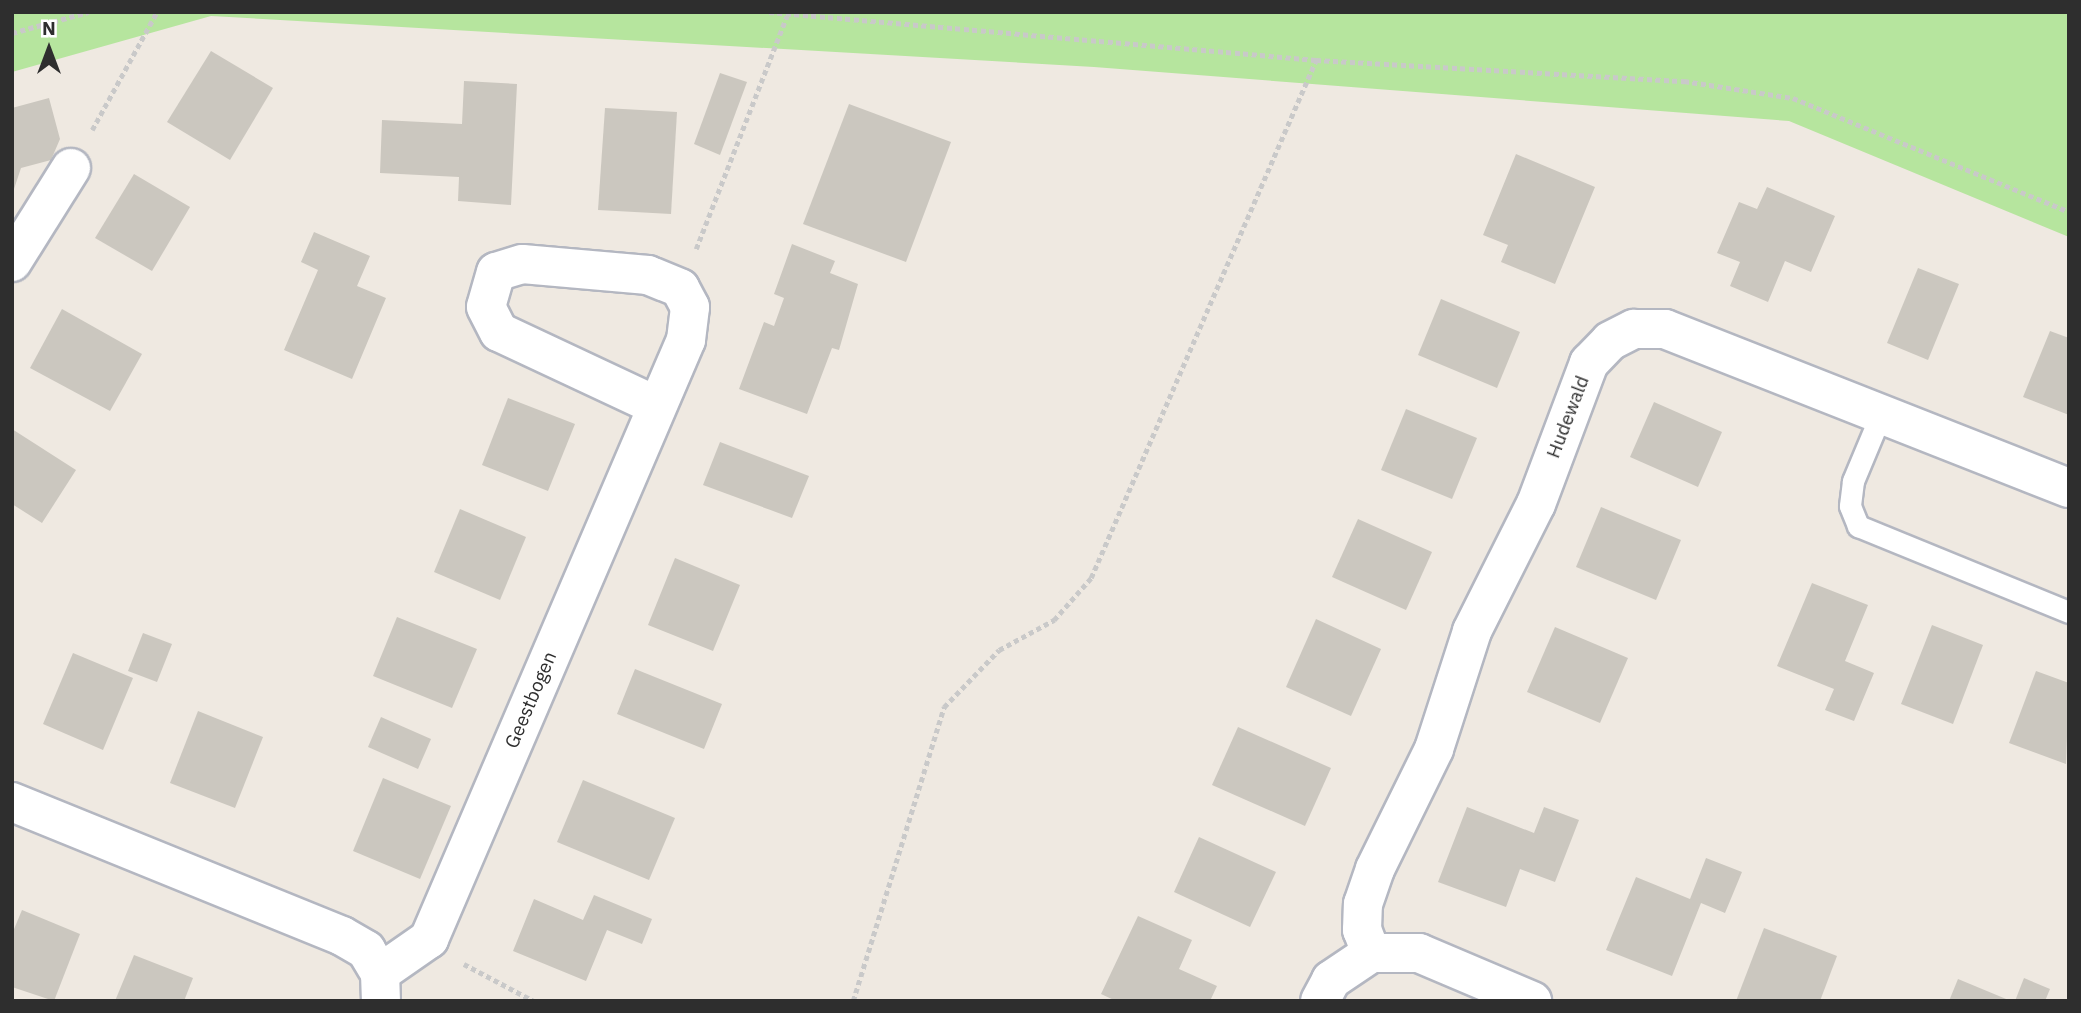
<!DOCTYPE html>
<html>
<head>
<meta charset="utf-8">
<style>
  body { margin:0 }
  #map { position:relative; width:2081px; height:1013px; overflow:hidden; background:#efe9e1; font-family:"IBM Plex Sans",sans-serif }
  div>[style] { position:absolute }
  .green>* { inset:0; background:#b6e59e }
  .building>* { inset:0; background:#cbc7bf }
  .path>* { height:4.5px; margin-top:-2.25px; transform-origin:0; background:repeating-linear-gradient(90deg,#c9c9c9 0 5px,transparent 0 8.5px) }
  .roads { filter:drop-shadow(2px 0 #b4b7c1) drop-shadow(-2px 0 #b4b7c1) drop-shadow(0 2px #b4b7c1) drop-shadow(0 -2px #b4b7c1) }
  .lane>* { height:21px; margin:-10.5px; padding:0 10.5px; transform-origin:10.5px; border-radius:10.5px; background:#fff }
  .street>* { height:38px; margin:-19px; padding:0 19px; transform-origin:19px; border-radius:19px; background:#fff }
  span { translate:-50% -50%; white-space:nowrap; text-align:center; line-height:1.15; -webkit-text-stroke:5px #fff; paint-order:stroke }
  .street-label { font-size:19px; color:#2e2e2e }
  .frame { position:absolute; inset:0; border:14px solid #2e2e2e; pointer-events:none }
  .north { position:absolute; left:14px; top:14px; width:70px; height:70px; -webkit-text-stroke:5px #fff; paint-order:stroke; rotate:0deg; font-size:19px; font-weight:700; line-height:28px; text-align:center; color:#2e2e2e }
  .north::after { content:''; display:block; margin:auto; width:24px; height:32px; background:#2e2e2e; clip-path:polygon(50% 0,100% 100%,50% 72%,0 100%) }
</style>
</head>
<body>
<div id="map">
  <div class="green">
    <i style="clip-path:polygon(12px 12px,2069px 12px,2069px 237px,1789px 121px,1094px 67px,211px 16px,12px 72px)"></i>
  </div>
  <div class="building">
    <i style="clip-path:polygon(211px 51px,273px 88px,230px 160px,167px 122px)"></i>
    <i style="clip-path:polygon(720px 73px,747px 82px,720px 155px,694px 144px)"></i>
    <i style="clip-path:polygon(464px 81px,517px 84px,511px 205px,458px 201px,459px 177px,380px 173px,382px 120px,462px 124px)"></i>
    <i style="clip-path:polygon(49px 98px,60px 139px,51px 160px,21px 168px,12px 195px,12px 108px)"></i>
    <i style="clip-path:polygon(849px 104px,951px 142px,906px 262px,803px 224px)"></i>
    <i style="clip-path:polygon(605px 108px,677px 112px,671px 214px,598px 210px)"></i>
    <i style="clip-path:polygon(1516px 154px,1595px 187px,1555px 284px,1501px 262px,1508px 245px,1483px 235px)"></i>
    <i style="clip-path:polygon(134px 174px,190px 207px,152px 271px,95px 238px)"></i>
    <i style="clip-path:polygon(1767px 187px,1835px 216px,1811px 272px,1785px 261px,1768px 302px,1730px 286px,1740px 262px,1717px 253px,1739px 202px,1757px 209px)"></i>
    <i style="clip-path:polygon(314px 232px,370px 256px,357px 286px,386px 298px,352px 379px,284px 350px,318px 270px,301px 262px)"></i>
    <i style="clip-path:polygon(792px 244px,835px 261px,830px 273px,858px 284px,839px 350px,832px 348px,807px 414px,739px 389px,764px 322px,774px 326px,784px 298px,774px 294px)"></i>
    <i style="clip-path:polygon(1918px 268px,1959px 284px,1928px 360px,1887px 343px)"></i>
    <i style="clip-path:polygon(1441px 299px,1520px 332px,1497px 388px,1418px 355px)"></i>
    <i style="clip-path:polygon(62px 309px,142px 354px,110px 411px,30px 368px)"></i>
    <i style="clip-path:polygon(2050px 331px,2069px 338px,2069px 415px,2023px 397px)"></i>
    <i style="clip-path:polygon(508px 398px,575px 424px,548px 491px,482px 465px)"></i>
    <i style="clip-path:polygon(1654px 402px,1722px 432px,1698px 487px,1630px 457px)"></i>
    <i style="clip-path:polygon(1406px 409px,1477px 438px,1452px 499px,1381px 470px)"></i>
    <i style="clip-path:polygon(12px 429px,76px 470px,42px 523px,12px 504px)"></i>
    <i style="clip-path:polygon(720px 442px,809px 476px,792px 518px,703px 485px)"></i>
    <i style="clip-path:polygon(1601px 507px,1681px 540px,1656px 600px,1576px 567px)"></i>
    <i style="clip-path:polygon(460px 509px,526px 537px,500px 600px,434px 572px)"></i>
    <i style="clip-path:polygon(1358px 519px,1432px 552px,1406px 610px,1332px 577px)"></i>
    <i style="clip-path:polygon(675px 558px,740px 585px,713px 651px,648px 625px)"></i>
    <i style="clip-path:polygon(1812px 583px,1868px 605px,1845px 661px,1874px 673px,1854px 721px,1825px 710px,1834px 689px,1777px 666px)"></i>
    <i style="clip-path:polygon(397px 617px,477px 649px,452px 708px,373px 676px)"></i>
    <i style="clip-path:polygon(1316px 619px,1381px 649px,1351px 716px,1286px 687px)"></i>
    <i style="clip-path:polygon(1932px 625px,1983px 645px,1953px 724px,1901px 704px)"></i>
    <i style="clip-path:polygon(1555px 627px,1628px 658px,1600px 723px,1527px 692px)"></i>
    <i style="clip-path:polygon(143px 633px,172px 644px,157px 682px,128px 671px)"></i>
    <i style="clip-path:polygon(73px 653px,133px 678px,103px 750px,43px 724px)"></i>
    <i style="clip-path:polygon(635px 669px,722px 704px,704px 749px,617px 714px)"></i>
    <i style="clip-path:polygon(2036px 671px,2069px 683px,2066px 764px,2009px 743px)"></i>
    <i style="clip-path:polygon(198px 711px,263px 737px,235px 808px,170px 783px)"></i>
    <i style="clip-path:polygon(381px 717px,431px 739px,418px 769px,368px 747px)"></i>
    <i style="clip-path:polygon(1238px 727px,1331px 768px,1305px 826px,1212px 785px)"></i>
    <i style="clip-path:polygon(383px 778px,451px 806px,420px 879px,353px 851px)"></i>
    <i style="clip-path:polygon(583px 780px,675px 818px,649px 880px,557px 842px)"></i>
    <i style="clip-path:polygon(1467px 807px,1534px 833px,1544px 807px,1579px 820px,1555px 882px,1520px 869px,1506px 907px,1438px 882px)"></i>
    <i style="clip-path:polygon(1199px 837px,1276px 872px,1250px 927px,1174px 892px)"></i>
    <i style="clip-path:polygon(1706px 858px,1742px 872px,1725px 913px,1701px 903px,1672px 976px,1606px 950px,1636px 877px,1690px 899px)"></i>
    <i style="clip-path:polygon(594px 895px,652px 919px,642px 944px,607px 930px,586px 981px,513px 951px,534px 899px,583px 920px)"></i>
    <i style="clip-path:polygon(22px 910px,80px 934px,54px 1001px,12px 987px,12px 934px)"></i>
    <i style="clip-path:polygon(1138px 916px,1192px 940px,1179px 969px,1217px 986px,1210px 1001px,1116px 1001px,1101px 994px)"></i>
    <i style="clip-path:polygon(1764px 928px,1837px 956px,1820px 1001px,1736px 1001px)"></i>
    <i style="clip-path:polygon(134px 955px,193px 978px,184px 1001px,115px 1001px)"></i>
    <i style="clip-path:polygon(2024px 978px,2050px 989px,2045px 1001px,2015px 1001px)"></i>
    <i style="clip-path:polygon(1958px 979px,2011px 1001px,1949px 1001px)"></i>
  </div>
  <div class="path">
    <i style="left:769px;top:12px;width:549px;rotate:5.01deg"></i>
    <i style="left:1316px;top:60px;width:369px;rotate:3.3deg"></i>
    <i style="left:1684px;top:81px;width:110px;rotate:8.9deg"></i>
    <i style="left:1793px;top:98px;width:299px;rotate:22.4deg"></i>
    <i style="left:12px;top:33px;width:79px;rotate:-15.4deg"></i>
    <i style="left:92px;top:130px;width:135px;rotate:-61.2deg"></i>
    <i style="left:696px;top:249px;width:250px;rotate:-68.7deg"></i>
    <i style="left:464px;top:964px;width:79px;rotate:27.9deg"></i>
    <i style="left:853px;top:1001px;width:308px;rotate:-72.8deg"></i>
    <i style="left:944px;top:707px;width:79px;rotate:-46deg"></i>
    <i style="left:999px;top:650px;width:63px;rotate:-28.6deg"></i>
    <i style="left:1054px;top:620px;width:56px;rotate:-48.6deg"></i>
    <i style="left:1091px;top:578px;width:565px;rotate:-66.52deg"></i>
  </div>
  <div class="roads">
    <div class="lane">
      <i style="left:1881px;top:414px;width:73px;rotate:112.7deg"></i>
      <i style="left:1853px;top:481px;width:25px;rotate:97deg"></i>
      <i style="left:1850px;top:506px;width:22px;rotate:68deg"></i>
      <i style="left:1858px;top:526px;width:228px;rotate:22.2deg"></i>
    </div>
    <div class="street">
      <i style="left:12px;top:262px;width:111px;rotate:-57.9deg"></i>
      <i style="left:12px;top:802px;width:356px;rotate:22.1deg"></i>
      <i style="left:342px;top:936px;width:28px;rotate:30deg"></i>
      <i style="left:366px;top:950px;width:27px;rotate:59deg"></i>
      <i style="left:380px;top:973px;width:28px;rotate:88deg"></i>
      <i style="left:1371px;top:953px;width:25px;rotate:-111deg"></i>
      <i style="left:1362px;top:930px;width:26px;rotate:-88deg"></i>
      <i style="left:1363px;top:904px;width:37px;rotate:-71deg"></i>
      <i style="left:1375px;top:869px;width:134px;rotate:-63.8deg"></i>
      <i style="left:1434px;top:749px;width:124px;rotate:-72.1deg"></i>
      <i style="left:1472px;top:631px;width:142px;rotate:-63.3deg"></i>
      <i style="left:1536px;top:504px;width:151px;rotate:-69.4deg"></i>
      <i style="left:1589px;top:363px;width:30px;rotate:-46deg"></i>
      <i style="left:1610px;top:341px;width:27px;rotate:-27deg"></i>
      <i style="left:1634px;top:329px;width:31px"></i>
      <i style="left:1665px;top:329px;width:434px;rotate:21.5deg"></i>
      <i style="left:380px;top:973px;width:60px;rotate:-34.8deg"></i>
      <i style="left:429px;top:939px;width:652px;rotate:-66.78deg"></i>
      <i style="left:686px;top:340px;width:33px;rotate:-83deg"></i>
      <i style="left:690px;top:307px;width:21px;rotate:-118deg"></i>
      <i style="left:680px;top:288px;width:35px;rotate:-158deg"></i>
      <i style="left:648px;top:275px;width:126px;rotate:-175deg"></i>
      <i style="left:522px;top:264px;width:27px;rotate:163deg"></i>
      <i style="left:496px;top:272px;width:36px;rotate:106deg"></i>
      <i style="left:486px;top:307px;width:28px;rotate:63deg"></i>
      <i style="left:499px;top:332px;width:174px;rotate:25.1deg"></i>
      <i style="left:1320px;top:1001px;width:24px;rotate:-62deg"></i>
      <i style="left:1331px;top:980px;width:48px;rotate:-34deg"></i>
      <i style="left:1371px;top:953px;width:48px"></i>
      <i style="left:1419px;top:953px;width:123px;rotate:23deg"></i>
    </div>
  </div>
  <div class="street-label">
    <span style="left:1568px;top:417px;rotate:-69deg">Hudewald</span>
    <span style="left:531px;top:700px;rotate:-67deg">Geestbogen</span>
  </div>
  <div class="frame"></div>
  <div class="north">N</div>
</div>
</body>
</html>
